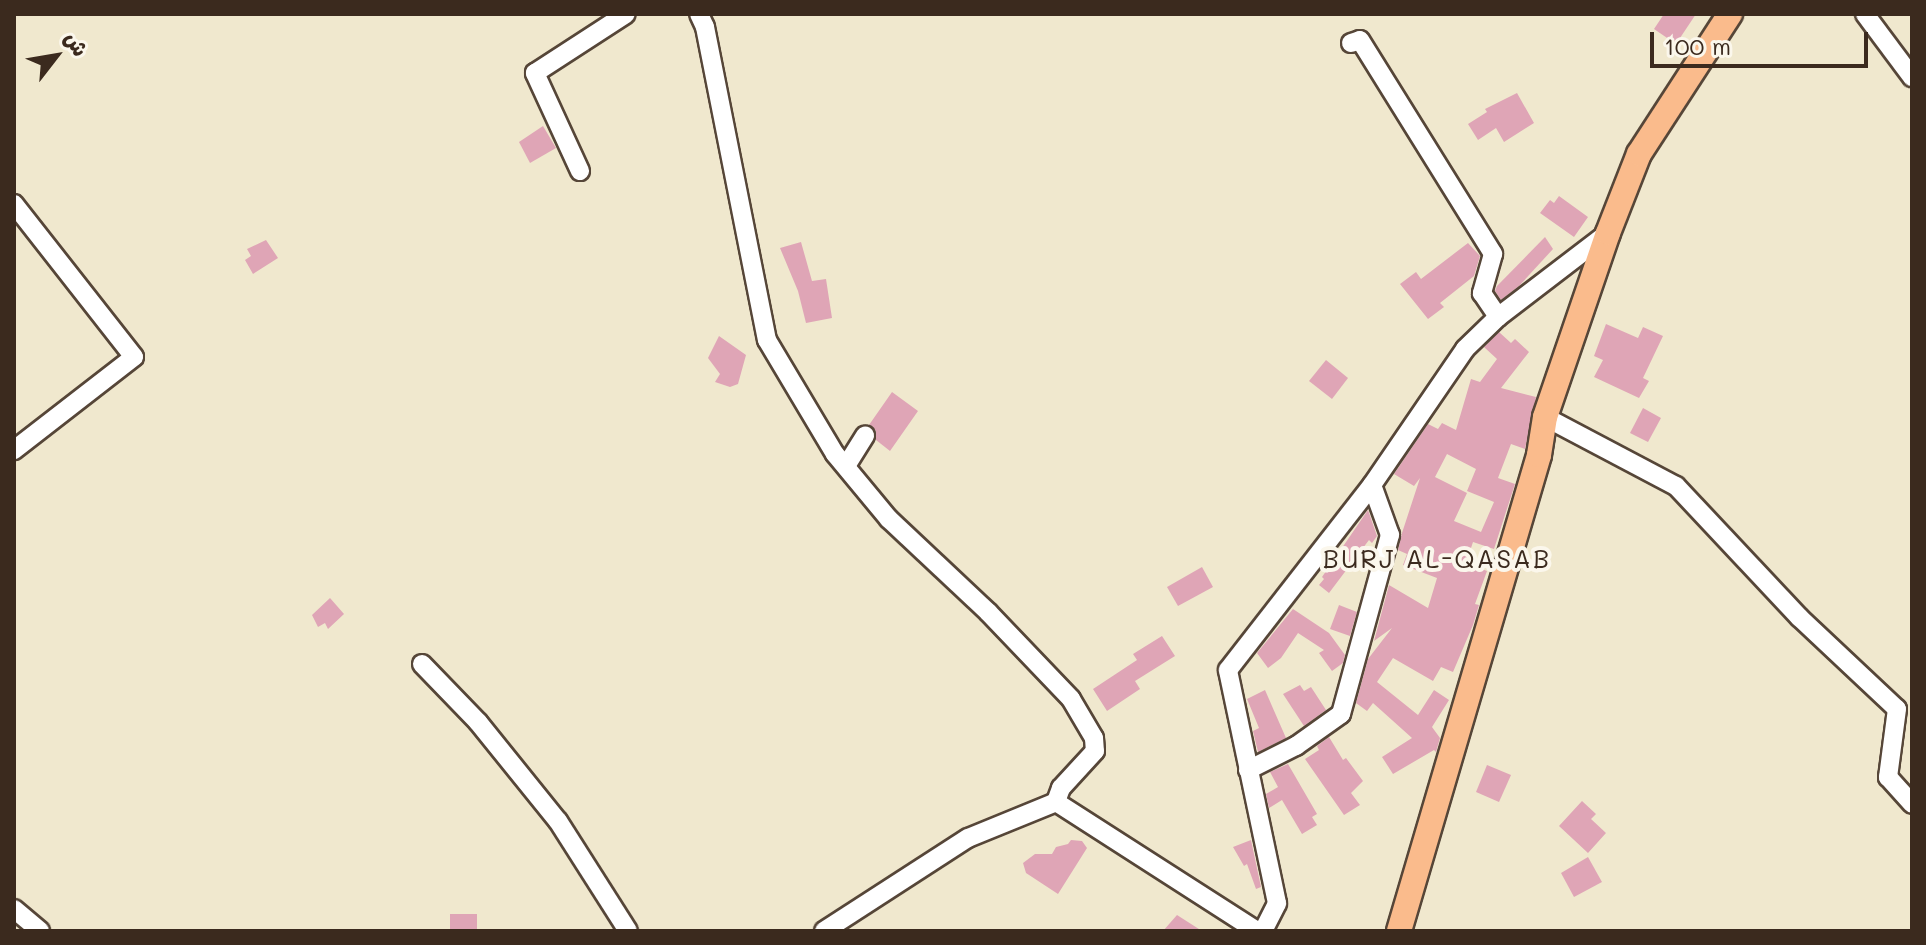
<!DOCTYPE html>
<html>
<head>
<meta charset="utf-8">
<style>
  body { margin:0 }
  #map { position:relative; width:1926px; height:945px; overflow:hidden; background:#f0e8ce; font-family:Mali,"Playpen Sans Arabic",sans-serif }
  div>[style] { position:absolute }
  .building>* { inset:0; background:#dfa5b6 }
  .roads { filter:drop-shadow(2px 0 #564638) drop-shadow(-2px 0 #564638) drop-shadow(0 2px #564638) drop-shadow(0 -2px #564638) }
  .minor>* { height:18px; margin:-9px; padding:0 9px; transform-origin:9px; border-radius:9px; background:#fff }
  .major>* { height:24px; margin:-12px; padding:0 12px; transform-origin:12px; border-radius:12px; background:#fabb8c }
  span { translate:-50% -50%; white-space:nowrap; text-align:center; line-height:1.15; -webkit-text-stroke:8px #fbf7ec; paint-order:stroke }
  .quarter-label { font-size:26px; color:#3b2a1e; letter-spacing:2px }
  .frame { position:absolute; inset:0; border:16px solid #3b2a1e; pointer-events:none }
  .north { position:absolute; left:16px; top:16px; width:80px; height:80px; -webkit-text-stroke:6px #fbf7ec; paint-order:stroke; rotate:59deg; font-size:22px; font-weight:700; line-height:32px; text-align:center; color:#3b2a1e }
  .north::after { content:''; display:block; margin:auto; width:28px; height:36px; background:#3b2a1e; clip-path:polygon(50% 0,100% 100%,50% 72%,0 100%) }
  .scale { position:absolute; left:1650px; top:32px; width:218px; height:36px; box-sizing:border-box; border:4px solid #3b2a1e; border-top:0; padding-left:10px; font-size:24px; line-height:28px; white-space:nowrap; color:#3b2a1e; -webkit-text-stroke:6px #fbf7ec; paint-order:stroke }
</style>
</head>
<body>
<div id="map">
  <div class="building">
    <i style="clip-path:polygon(1664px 14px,1696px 14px,1676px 44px,1654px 29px)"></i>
    <i style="clip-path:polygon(1517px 93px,1534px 123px,1504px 142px,1496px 128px,1478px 140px,1468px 124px,1487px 112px,1485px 109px)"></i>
    <i style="clip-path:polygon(543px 126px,556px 148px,530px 163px,519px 142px)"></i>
    <i style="clip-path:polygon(1559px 196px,1588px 217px,1574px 237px,1540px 213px,1550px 200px,1554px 203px)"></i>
    <i style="clip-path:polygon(1545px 237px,1553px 249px,1519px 286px,1501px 300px,1495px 291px,1497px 286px)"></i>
    <i style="clip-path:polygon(266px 240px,278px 258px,253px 274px,245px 260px,251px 256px,247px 249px)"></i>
    <i style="clip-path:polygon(801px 242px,812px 281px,826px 279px,832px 318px,806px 323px,798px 291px,780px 248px)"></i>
    <i style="clip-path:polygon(1468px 243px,1480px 256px,1474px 276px,1440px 303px,1444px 307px,1428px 319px,1400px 284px,1416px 272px,1421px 279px)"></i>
    <i style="clip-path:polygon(1606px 324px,1638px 338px,1643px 327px,1663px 336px,1643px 378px,1649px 381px,1639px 398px,1594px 377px,1603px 360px,1594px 356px)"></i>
    <i style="clip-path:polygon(evenodd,1499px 332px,1511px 343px,1515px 339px,1529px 352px,1501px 388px,1536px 397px,1525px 449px,1511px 444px,1498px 478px,1515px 484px,1494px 549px,1473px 542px,1466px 563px,1487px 571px,1475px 604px,1479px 605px,1473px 625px,1453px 672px,1441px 667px,1433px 681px,1393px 658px,1377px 682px,1418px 715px,1434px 690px,1449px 700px,1432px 727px,1440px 738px,1436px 752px,1434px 750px,1393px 774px,1382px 757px,1412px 738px,1373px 703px,1367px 711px,1356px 703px,1368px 659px,1392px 628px,1374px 641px,1389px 585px,1428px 608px,1437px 578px,1403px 565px,1407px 554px,1398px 550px,1402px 533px,1420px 478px,1414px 486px,1394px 474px,1428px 424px,1438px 429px,1442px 423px,1456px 430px,1471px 379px,1480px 382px,1497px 359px,1484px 347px,1499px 332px,1447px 454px,1476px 469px,1467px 491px,1494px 502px,1481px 532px,1454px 521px,1467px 493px,1435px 477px,1447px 454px)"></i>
    <i style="clip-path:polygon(719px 336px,746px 355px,738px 384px,730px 387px,715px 382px,720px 374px,708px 358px)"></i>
    <i style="clip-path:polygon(1326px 360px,1348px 378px,1332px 399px,1309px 381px)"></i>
    <i style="clip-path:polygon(892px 392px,918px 411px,890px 451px,876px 440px,876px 431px,869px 425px)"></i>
    <i style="clip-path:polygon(1643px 408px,1661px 418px,1648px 442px,1630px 433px)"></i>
    <i style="clip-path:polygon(1368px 510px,1377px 536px,1372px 543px,1369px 540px,1329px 593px,1319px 585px,1324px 579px,1322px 577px)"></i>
    <i style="clip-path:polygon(1202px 567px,1213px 587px,1178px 606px,1167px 587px)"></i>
    <i style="clip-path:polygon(330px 598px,344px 614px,328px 629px,325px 623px,318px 627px,312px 615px)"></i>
    <i style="clip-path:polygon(1339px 605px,1357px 612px,1350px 636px,1330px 629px)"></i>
    <i style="clip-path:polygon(1293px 609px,1329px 633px,1345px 655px,1343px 663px,1332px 671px,1319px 653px,1324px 650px,1298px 633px,1281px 658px,1268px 668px,1257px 653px)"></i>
    <i style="clip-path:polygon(1162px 636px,1175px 656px,1135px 681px,1140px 689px,1107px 711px,1093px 689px,1137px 660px,1133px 654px)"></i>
    <i style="clip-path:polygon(1300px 685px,1304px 691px,1311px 687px,1326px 710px,1304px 726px,1283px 694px)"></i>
    <i style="clip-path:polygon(1265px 690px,1286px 738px,1258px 752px,1253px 731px,1259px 728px,1247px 699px)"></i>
    <i style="clip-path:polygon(1329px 737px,1343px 760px,1346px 758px,1363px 781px,1351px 793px,1360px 805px,1344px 815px,1305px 759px,1319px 750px,1317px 746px)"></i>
    <i style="clip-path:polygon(1288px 764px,1317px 814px,1312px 817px,1317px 825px,1302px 834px,1282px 800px,1269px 808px,1266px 794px,1278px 787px,1270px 772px)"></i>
    <i style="clip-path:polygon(1487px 765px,1511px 775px,1499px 802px,1476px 792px)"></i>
    <i style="clip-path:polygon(1582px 801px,1596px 814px,1591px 819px,1606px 833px,1588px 853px,1559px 826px)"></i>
    <i style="clip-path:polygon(1071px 840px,1082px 841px,1087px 848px,1058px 894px,1026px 873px,1023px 863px,1035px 854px,1052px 854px,1056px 847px,1068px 844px)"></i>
    <i style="clip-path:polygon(1251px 840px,1261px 887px,1256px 889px,1247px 864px,1244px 866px,1233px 847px)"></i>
    <i style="clip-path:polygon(1588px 857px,1602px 882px,1574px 897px,1561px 873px)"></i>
    <i style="clip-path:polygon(450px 914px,477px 914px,477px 931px,450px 931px)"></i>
    <i style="clip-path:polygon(1177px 915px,1202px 931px,1163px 931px)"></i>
  </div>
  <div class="roads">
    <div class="minor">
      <i style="left:699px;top:14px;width:14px;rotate:65deg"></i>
      <i style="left:705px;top:27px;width:319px;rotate:78.8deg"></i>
      <i style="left:767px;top:340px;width:133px;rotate:59.2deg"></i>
      <i style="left:835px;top:454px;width:85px;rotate:50.3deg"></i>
      <i style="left:889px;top:519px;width:136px;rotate:43.2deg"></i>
      <i style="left:988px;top:612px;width:120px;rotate:46.3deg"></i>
      <i style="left:1071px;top:699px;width:45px;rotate:59.5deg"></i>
      <i style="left:1094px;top:738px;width:13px;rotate:86deg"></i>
      <i style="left:1095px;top:751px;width:50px;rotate:132.6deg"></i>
      <i style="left:1061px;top:788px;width:15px;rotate:110deg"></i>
      <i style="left:1865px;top:14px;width:79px;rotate:53.3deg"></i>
      <i style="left:1351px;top:43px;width:9px;rotate:-18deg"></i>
      <i style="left:1360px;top:40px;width:252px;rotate:58.1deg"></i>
      <i style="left:1493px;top:254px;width:41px;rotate:105.8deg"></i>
      <i style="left:1482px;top:293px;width:29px;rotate:56deg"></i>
      <i style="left:580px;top:171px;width:108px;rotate:-114.7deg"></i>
      <i style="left:535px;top:73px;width:108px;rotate:-33deg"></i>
      <i style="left:14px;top:204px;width:194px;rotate:51.9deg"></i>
      <i style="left:134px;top:357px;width:152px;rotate:142.2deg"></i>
      <i style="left:1545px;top:417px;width:148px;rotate:27.8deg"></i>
      <i style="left:1676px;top:486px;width:180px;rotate:46.8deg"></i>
      <i style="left:1799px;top:617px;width:134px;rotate:43.2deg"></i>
      <i style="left:1897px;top:709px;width:69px;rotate:97.5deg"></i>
      <i style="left:1888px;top:777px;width:36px;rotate:48deg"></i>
      <i style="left:846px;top:466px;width:36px;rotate:-58deg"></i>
      <i style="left:422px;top:664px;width:81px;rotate:46deg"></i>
      <i style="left:478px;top:722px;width:127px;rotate:51.1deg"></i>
      <i style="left:558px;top:821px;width:130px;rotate:57.5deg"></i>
      <i style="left:1248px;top:770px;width:54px;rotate:-26.6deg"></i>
      <i style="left:1296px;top:746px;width:55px;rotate:-35.4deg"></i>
      <i style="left:1341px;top:714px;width:186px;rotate:-74.7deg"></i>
      <i style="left:1390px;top:535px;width:53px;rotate:-109.8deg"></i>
      <i style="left:14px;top:909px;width:34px;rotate:40deg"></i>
      <i style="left:824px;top:931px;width:171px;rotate:-32.9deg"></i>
      <i style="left:968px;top:838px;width:95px;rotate:-22.2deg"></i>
      <i style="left:1056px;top:802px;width:239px;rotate:32.7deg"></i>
      <i style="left:1263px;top:931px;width:31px;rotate:-63deg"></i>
      <i style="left:1277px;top:903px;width:238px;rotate:-101.9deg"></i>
      <i style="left:1228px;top:670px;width:234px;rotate:-52.1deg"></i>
      <i style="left:1372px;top:485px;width:165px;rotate:-55.6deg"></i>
      <i style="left:1465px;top:349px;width:46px;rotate:-44.1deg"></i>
      <i style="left:1498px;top:317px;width:138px;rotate:-37.4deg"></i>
    </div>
    <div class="major">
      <i style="left:1399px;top:931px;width:496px;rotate:-73.6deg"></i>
      <i style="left:1539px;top:455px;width:38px;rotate:-81deg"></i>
      <i style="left:1545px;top:417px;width:194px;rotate:-71.1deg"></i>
      <i style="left:1608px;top:233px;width:85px;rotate:-68.6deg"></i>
      <i style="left:1639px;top:154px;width:167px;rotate:-57deg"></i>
    </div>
  </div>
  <div class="quarter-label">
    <span style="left:1437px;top:559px">BURJ AL-QASAB</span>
  </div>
  <div class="frame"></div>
  <div class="north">ش</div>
  <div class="scale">100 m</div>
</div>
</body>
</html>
